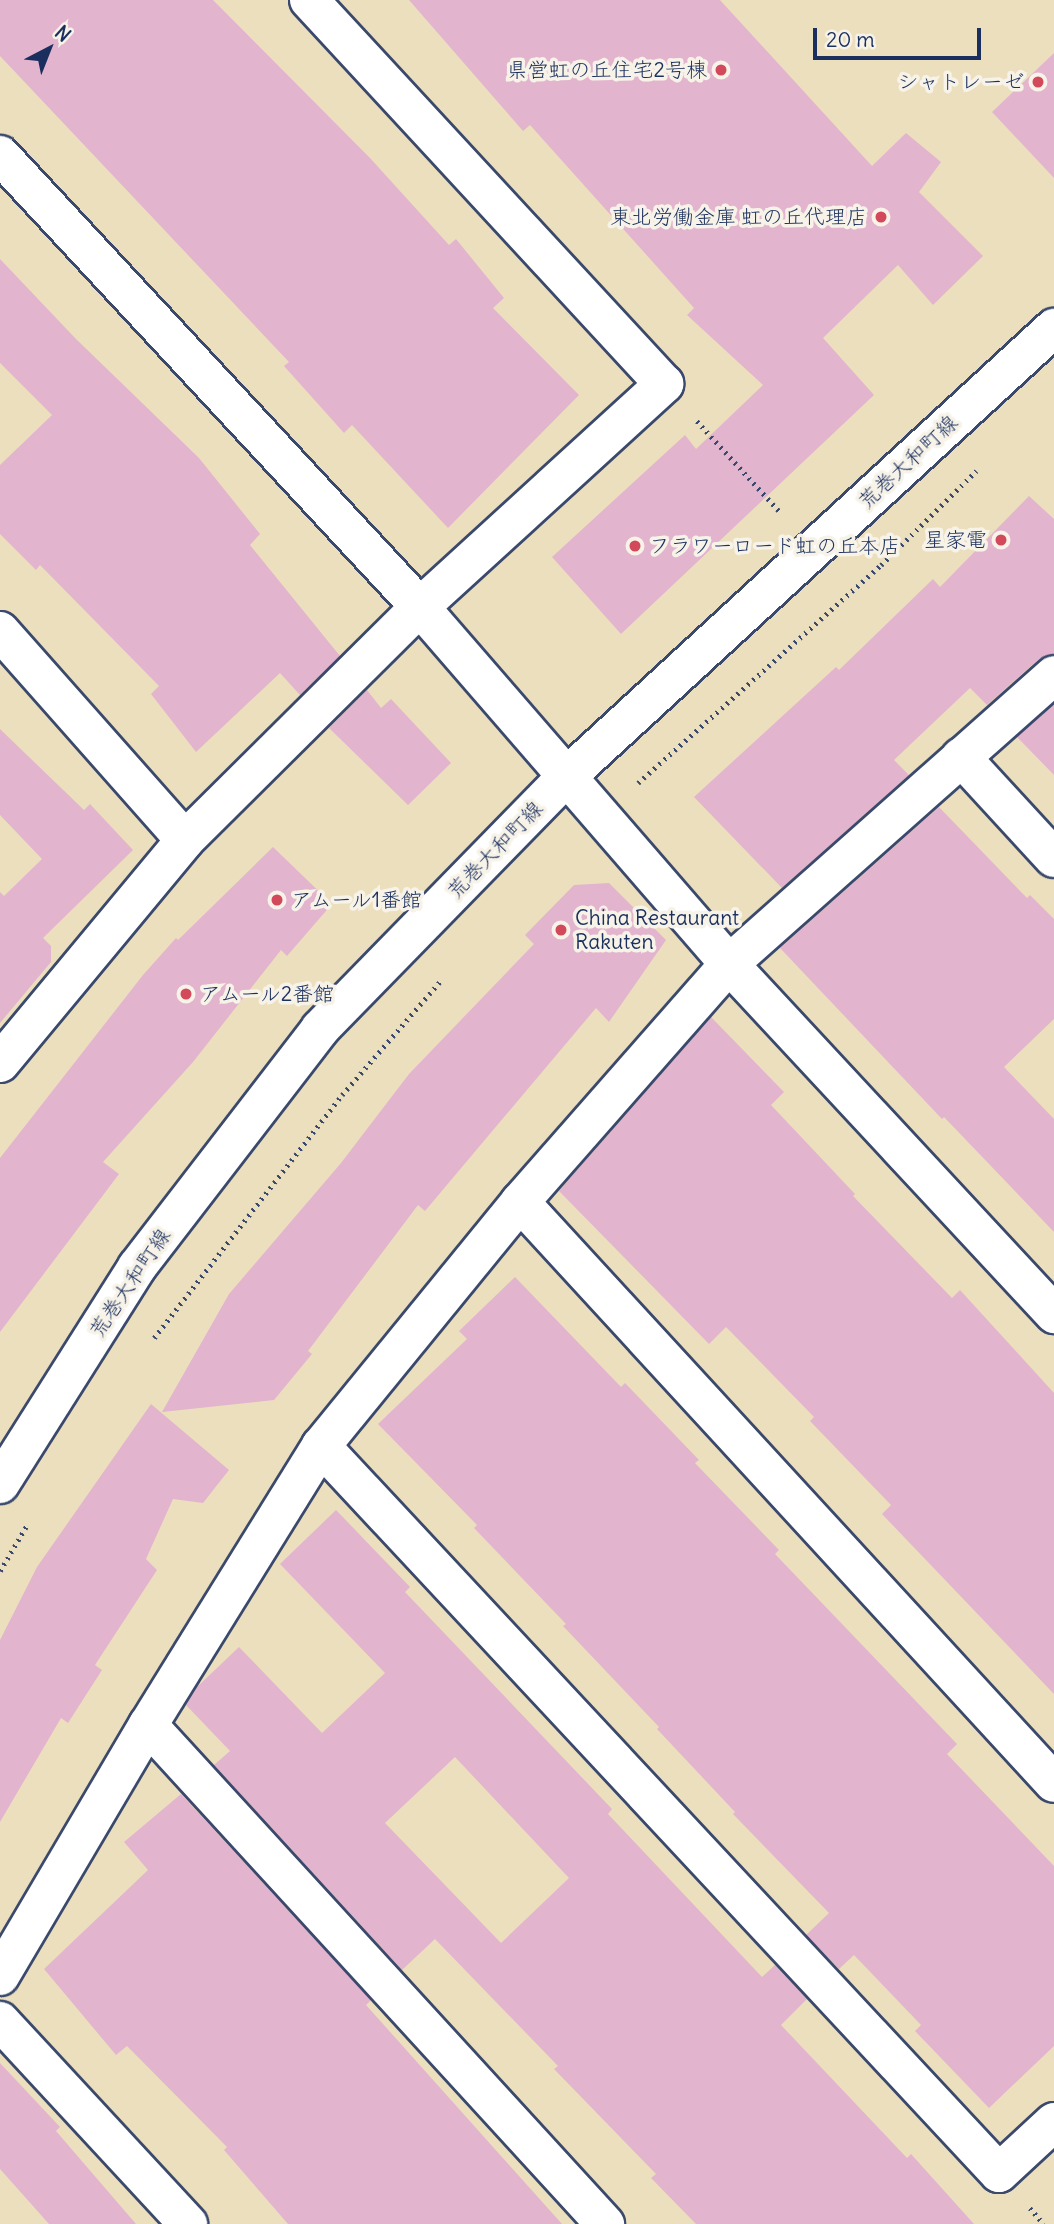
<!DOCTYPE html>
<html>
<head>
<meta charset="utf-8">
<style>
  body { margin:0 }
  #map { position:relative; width:1054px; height:2224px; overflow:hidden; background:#ecdfbe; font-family:Delius,"Klee One",sans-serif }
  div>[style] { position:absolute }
  .building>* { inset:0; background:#e3b4ce }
  .path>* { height:4.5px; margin-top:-2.25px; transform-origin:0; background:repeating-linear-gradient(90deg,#3a496c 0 2px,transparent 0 7px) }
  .roads { filter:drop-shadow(2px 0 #3a496c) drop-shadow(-2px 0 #3a496c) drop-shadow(0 2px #3a496c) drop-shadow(0 -2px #3a496c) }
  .street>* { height:38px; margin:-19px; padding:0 19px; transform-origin:19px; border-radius:19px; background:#fff }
  .secondary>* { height:38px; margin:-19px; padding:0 19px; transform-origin:19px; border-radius:19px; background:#fff }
  .dots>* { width:19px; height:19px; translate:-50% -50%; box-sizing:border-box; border:4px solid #f7f3e8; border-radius:50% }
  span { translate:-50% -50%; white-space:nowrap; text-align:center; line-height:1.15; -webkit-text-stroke:7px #f7f3e8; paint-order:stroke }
  .poi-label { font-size:21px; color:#1b2f5e }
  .right { translate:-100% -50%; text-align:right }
  .left { translate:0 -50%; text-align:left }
  .street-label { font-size:21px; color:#1b2f5e }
  .north { position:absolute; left:14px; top:14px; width:70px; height:70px; -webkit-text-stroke:5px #f7f3e8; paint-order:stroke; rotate:42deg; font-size:19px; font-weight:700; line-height:28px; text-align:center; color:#1b2f5e }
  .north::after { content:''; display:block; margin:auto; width:24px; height:32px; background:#1b2f5e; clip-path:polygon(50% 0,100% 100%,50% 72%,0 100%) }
  .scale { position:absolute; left:813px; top:28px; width:168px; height:32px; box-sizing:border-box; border:4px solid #1b2f5e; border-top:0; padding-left:9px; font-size:21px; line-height:24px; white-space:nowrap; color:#1b2f5e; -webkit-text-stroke:5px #f7f3e8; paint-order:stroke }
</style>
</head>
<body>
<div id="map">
  <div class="building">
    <i style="clip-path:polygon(0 0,213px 0,370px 158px,449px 245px,456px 239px,504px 298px,493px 308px,579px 395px,448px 528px,352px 425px,344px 433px,284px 366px,289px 362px,0 56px)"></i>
    <i style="clip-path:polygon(409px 0,720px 0,872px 166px,906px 133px,941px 162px,919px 192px,983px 256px,933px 305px,898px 265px,823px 338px,874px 395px,621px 634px,552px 557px,685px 435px,696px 449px,763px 385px,687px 315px,694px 308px,530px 125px,523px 131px)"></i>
    <i style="clip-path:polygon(1054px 53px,1054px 178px,992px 112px)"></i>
    <i style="clip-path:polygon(0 259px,76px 339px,199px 458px,260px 534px,250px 545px,340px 656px,300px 695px,280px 673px,196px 752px,151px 694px,159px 686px,40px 565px,36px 570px,0 534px,0 465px,52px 415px,0 363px)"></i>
    <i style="clip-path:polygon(1029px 496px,1054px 519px,1054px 654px,1039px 659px,987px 705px,970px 688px,894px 760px,909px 775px,782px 888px,694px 797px,836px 667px,839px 670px,933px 579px,940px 587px)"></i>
    <i style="clip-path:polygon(367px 690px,381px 708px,391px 699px,451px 763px,408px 805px,329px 728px)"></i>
    <i style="clip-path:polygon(1054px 704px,1054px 775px,1017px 737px)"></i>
    <i style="clip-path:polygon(0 729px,84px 810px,90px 804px,133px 850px,43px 938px,51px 946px,51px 962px,0 1023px,0 892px,4px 896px,42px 859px,0 815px)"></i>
    <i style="clip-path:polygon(939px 807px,1027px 898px,1030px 895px,1054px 919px,1054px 1019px,1004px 1067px,1054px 1119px,1054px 1232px,944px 1117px,942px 1119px,780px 948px)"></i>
    <i style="clip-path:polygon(273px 847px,332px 904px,287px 956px,281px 950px,193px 1062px,103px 1162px,119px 1174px,0 1332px,0 1158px,143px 975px,176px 938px,178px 940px)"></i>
    <i style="clip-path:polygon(609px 883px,666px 940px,609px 1022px,596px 1008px,425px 1211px,418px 1205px,308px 1351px,312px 1354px,274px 1400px,162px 1412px,229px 1294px,341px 1163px,409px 1074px,534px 944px,525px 935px,574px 885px)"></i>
    <i style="clip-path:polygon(711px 1017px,784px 1092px,771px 1105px,855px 1194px,853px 1196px,952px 1298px,960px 1290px,1054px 1393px,1054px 1694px,882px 1514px,891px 1505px,810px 1421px,814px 1417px,726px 1327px,709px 1344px,559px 1191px)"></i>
    <i style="clip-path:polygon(515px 1277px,621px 1387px,625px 1383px,699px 1460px,695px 1463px,779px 1550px,775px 1554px,957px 1744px,947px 1754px,1054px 1866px,1054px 2046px,989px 2108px,915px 2031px,921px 2025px,854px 1955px,839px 1969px,806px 1935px,829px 1913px,733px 1814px,735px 1812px,657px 1729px,659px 1727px,563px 1626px,566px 1624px,474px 1528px,477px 1525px,378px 1424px,467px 1339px,459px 1331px)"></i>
    <i style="clip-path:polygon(151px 1404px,229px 1470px,203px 1503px,173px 1499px,146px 1559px,157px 1570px,95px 1665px,102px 1670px,68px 1723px,61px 1718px,0 1822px,0 1640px,37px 1567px)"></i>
    <i style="clip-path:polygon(evenodd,336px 1510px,410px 1587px,405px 1592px,612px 1809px,608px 1814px,762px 1977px,775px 1965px,807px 1999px,781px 2025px,907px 2158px,911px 2154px,974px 2224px,696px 2224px,651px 2178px,656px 2174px,554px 2069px,558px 2066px,435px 1939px,402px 1970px,214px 1765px,230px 1751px,186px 1705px,197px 1687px,239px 1647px,322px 1733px,385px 1673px,280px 1564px,336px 1510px,455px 1757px,569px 1878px,501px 1943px,385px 1823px,455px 1757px)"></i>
    <i style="clip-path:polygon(181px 1794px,371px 2000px,366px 2005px,562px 2224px,288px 2224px,224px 2150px,227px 2147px,127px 2046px,116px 2055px,44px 1969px,148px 1870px,124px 1842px)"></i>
    <i style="clip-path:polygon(0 2063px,60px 2127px,56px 2131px,136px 2224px,49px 2224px,0 2169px)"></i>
  </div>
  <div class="path">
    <i style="left:697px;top:421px;width:125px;rotate:47.6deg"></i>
    <i style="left:638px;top:783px;width:326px;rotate:-41.9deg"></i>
    <i style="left:881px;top:565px;width:134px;rotate:-44.7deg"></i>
    <i style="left:154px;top:1338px;width:307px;rotate:-52.3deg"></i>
    <i style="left:342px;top:1095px;width:153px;rotate:-49.2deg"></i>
    <i style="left:0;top:1571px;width:53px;rotate:-59.6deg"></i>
    <i style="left:1030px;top:2208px;width:21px;rotate:49deg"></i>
  </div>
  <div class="roads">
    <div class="street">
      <i style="left:0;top:155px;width:617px;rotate:47.1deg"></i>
      <i style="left:420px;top:607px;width:472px;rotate:49.1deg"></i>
      <i style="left:729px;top:964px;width:478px;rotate:47.1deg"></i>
      <i style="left:0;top:631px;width:279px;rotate:48.5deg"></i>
      <i style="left:961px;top:757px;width:137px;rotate:47.4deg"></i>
      <i style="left:0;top:1063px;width:290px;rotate:-50.3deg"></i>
      <i style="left:185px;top:840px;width:331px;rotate:-44.8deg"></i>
      <i style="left:420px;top:607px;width:331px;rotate:-42.4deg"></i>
      <i style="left:664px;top:384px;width:523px;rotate:-132.75deg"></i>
      <i style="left:520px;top:1202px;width:789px;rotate:47.41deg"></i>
      <i style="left:321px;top:1446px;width:994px;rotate:47deg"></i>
      <i style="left:999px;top:2173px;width:75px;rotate:-42.8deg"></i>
      <i style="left:148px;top:1725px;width:677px;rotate:47.52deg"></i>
      <i style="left:0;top:1976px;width:291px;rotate:-59.5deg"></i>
      <i style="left:148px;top:1725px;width:328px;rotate:-58.2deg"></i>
      <i style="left:321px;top:1446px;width:315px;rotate:-50.8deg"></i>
      <i style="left:520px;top:1202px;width:317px;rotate:-48.7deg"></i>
      <i style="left:729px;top:964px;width:435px;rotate:-41.6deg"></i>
      <i style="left:0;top:2021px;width:277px;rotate:47.2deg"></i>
    </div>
    <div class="secondary">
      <i style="left:0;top:1484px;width:257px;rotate:-57.7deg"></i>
      <i style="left:137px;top:1267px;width:300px;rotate:-52.4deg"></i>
      <i style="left:320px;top:1029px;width:351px;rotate:-45.7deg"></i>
      <i style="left:565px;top:778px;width:665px;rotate:-42.62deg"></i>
    </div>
  </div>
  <div class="dots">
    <i style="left:721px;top:70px;background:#d1495b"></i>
    <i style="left:1038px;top:82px;background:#d1495b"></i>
    <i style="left:881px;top:217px;background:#d1495b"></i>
    <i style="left:1001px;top:540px;background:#d1495b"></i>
    <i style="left:635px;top:546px;background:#d1495b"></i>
    <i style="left:277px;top:900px;background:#d1495b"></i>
    <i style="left:561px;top:930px;background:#d1495b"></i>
    <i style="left:186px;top:994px;background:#d1495b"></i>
  </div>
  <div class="poi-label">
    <span class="right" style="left:707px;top:70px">県営虹の丘住宅2号棟</span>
    <span class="right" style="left:1024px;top:82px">シャトレーゼ</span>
    <span class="right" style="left:867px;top:217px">東北労働金庫 虹の丘代理店</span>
    <span class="right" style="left:987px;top:540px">星家電</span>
    <span class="left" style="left:649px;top:546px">フラワーロード虹の丘本店</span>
    <span class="left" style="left:291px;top:900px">アムール1番館</span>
    <span class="left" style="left:575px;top:930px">China Restaurant<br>Rakuten</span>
    <span class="left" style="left:200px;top:994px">アムール2番館</span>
  </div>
  <div class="street-label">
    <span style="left:908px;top:462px;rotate:-43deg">荒巻大和町線</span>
    <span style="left:495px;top:850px;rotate:-46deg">荒巻大和町線</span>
    <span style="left:130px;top:1283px;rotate:-56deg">荒巻大和町線</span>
  </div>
  <div class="north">N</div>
  <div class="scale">20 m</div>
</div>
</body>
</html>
